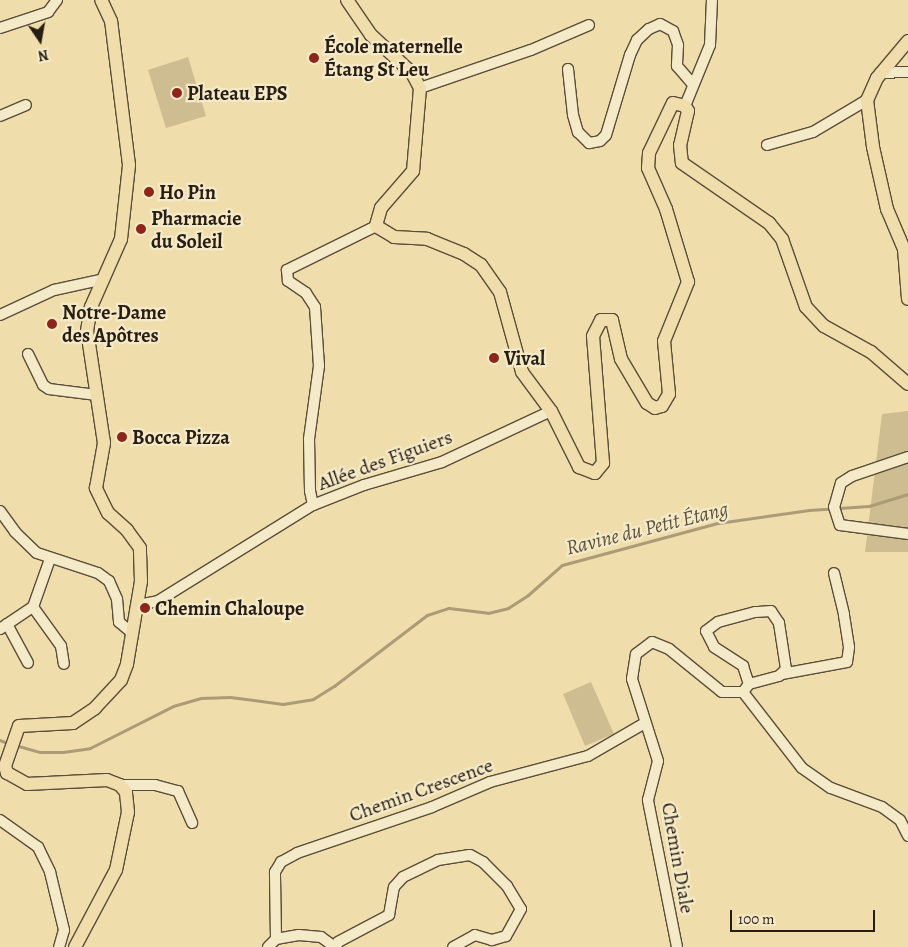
<!DOCTYPE html>
<html>
<head>
<meta charset="utf-8">
<style>
  body { margin:0 }
  #map { position:relative; width:908px; height:947px; overflow:hidden; background:#efdeab; font-family:Alegreya,serif }
  div>[style] { position:absolute }
  .green>* { inset:0; background:#cdbd91 }
  .stream>* { height:3px; margin:-1.5px; padding:0 1.5px; transform-origin:1.5px; border-radius:1.5px; background:#ab9c77 }
  .roads { filter:drop-shadow(1px 0 #5a4d38) drop-shadow(-1px 0 #5a4d38) drop-shadow(0 1px #5a4d38) drop-shadow(0 -1px #5a4d38) }
  .minor>* { height:10px; margin:-5px; padding:0 5px; transform-origin:5px; border-radius:5px; background:#f5eac8 }
  .major>* { height:12px; margin:-6px; padding:0 6px; transform-origin:6px; border-radius:6px; background:#efdeab }
  .dots>* { width:14px; height:14px; translate:-50% -50%; box-sizing:border-box; border:2px solid #f5eac8; border-radius:50% }
  span { translate:-50% -50%; white-space:nowrap; text-align:center; line-height:1.15; -webkit-text-stroke:4.5px #f5eac8; paint-order:stroke }
  .poi-label { font-size:20px; color:#281d12; font-weight:700 }
  .left { translate:0 -50%; text-align:left }
  .street-label { font-size:20px; color:#281d12 }
  .water-label { font-size:21px; color:#5c503a; font-style:italic }
  .north { position:absolute; left:15px; top:15px; width:50px; height:50px; -webkit-text-stroke:4px #f5eac8; paint-order:stroke; rotate:168deg; font-size:14px; font-weight:700; line-height:20px; text-align:center; color:#281d12 }
  .north::after { content:''; display:block; margin:auto; width:18px; height:22px; background:#281d12; clip-path:polygon(50% 0,100% 100%,50% 72%,0 100%) }
  .scale { position:absolute; left:730px; top:910px; width:145px; height:22px; box-sizing:border-box; border:2px solid #281d12; border-top:0; padding-left:6px; font-size:15px; line-height:18px; white-space:nowrap; color:#281d12; -webkit-text-stroke:4px #f5eac8; paint-order:stroke }
</style>
</head>
<body>
<div id="map">
  <div class="green">
    <i style="clip-path:polygon(188px 57px,206px 116px,166px 128px,148px 70px)"></i>
    <i style="clip-path:polygon(908px 411px,908px 552px,865px 552px,882px 414px)"></i>
    <i style="clip-path:polygon(591px 682px,614px 734px,585px 746px,563px 694px)"></i>
  </div>
  <div class="stream">
    <i style="left:0;top:740px;width:10px;rotate:24deg"></i>
    <i style="left:15px;top:745px;width:26px;rotate:16deg"></i>
    <i style="left:40px;top:752px;width:23px"></i>
    <i style="left:63px;top:752px;width:27px;rotate:-8deg"></i>
    <i style="left:90px;top:748px;width:93px;rotate:-26.8deg"></i>
    <i style="left:173px;top:706px;width:29px;rotate:-16deg"></i>
    <i style="left:201px;top:698px;width:29px;rotate:-2deg"></i>
    <i style="left:230px;top:697px;width:53px;rotate:7.5deg"></i>
    <i style="left:283px;top:704px;width:30px;rotate:-9deg"></i>
    <i style="left:313px;top:699px;width:25px;rotate:-32deg"></i>
    <i style="left:334px;top:686px;width:117px;rotate:-37.4deg"></i>
    <i style="left:427px;top:615px;width:23px;rotate:-18deg"></i>
    <i style="left:449px;top:608px;width:39px;rotate:7deg"></i>
    <i style="left:488px;top:613px;width:21px;rotate:-14deg"></i>
    <i style="left:508px;top:608px;width:24px;rotate:-33deg"></i>
    <i style="left:528px;top:595px;width:45px;rotate:-41.4deg"></i>
    <i style="left:562px;top:565px;width:162px;rotate:-15.1deg"></i>
    <i style="left:718px;top:523px;width:92px;rotate:-8.1deg"></i>
    <i style="left:809px;top:510px;width:60px;rotate:-3.8deg"></i>
    <i style="left:869px;top:506px;width:41px;rotate:-17.1deg"></i>
  </div>
  <div class="roads">
    <div class="minor">
      <i style="left:0;top:28px;width:51px;rotate:-18.4deg"></i>
      <i style="left:48px;top:12px;width:15px;rotate:-53deg"></i>
      <i style="left:568px;top:69px;width:46px;rotate:83.8deg"></i>
      <i style="left:573px;top:115px;width:18px;rotate:74deg"></i>
      <i style="left:578px;top:132px;width:16px;rotate:45deg"></i>
      <i style="left:589px;top:143px;width:11px;rotate:-10deg"></i>
      <i style="left:600px;top:141px;width:8px;rotate:-45deg"></i>
      <i style="left:606px;top:135px;width:84px;rotate:-73.3deg"></i>
      <i style="left:630px;top:55px;width:17px;rotate:-65deg"></i>
      <i style="left:637px;top:40px;width:16px;rotate:-43deg"></i>
      <i style="left:649px;top:29px;width:12px;rotate:-24deg"></i>
      <i style="left:660px;top:24px;width:15px;rotate:28deg"></i>
      <i style="left:673px;top:31px;width:15px;rotate:70deg"></i>
      <i style="left:678px;top:45px;width:21px;rotate:93deg"></i>
      <i style="left:677px;top:66px;width:23px;rotate:49deg"></i>
      <i style="left:880px;top:73px;width:28px;rotate:-2deg"></i>
      <i style="left:420px;top:88px;width:117px;rotate:-18.9deg"></i>
      <i style="left:531px;top:50px;width:63px;rotate:-23.3deg"></i>
      <i style="left:685px;top:106px;width:66px;rotate:-67.7deg"></i>
      <i style="left:710px;top:45px;width:45px;rotate:-87.5deg"></i>
      <i style="left:0;top:116px;width:28px;rotate:-23deg"></i>
      <i style="left:767px;top:145px;width:48px;rotate:-15.8deg"></i>
      <i style="left:813px;top:132px;width:63px;rotate:-30.7deg"></i>
      <i style="left:0;top:315px;width:60px;rotate:-24.8deg"></i>
      <i style="left:54px;top:290px;width:51px;rotate:-12.4deg"></i>
      <i style="left:28px;top:354px;width:34px;rotate:64deg"></i>
      <i style="left:43px;top:385px;width:7px;rotate:34deg"></i>
      <i style="left:49px;top:389px;width:48px;rotate:7.1deg"></i>
      <i style="left:908px;top:457px;width:59px;rotate:161.3deg"></i>
      <i style="left:852px;top:476px;width:13px;rotate:148deg"></i>
      <i style="left:841px;top:483px;width:25px;rotate:106deg"></i>
      <i style="left:834px;top:507px;width:19px;rotate:72deg"></i>
      <i style="left:840px;top:525px;width:69px;rotate:7.5deg"></i>
      <i style="left:313px;top:505px;width:55px;rotate:-21.4deg"></i>
      <i style="left:364px;top:485px;width:81px;rotate:-16.4deg"></i>
      <i style="left:442px;top:462px;width:120px;rotate:-25.1deg"></i>
      <i style="left:0;top:511px;width:26px;rotate:54deg"></i>
      <i style="left:15px;top:532px;width:30px;rotate:44deg"></i>
      <i style="left:37px;top:553px;width:64px;rotate:18.2deg"></i>
      <i style="left:98px;top:573px;width:14px;rotate:36deg"></i>
      <i style="left:109px;top:581px;width:20px;rotate:66deg"></i>
      <i style="left:117px;top:599px;width:23px;rotate:85deg"></i>
      <i style="left:119px;top:622px;width:17px;rotate:40deg"></i>
      <i style="left:138px;top:605px;width:20px;rotate:-11deg"></i>
      <i style="left:158px;top:601px;width:182px;rotate:-31.8deg"></i>
      <i style="left:313px;top:505px;width:14px;rotate:-102deg"></i>
      <i style="left:310px;top:491px;width:52px;rotate:-91.1deg"></i>
      <i style="left:309px;top:439px;width:74px;rotate:-82.2deg"></i>
      <i style="left:319px;top:366px;width:59px;rotate:-93.9deg"></i>
      <i style="left:315px;top:307px;width:17px;rotate:-123deg"></i>
      <i style="left:306px;top:293px;width:22px;rotate:-146deg"></i>
      <i style="left:288px;top:281px;width:11px;rotate:-95deg"></i>
      <i style="left:287px;top:270px;width:99px;rotate:-26.3deg"></i>
      <i style="left:33px;top:607px;width:48px;rotate:54.3deg"></i>
      <i style="left:61px;top:646px;width:18px;rotate:81deg"></i>
      <i style="left:7px;top:624px;width:44px;rotate:61.7deg"></i>
      <i style="left:0;top:629px;width:40px;rotate:-34deg"></i>
      <i style="left:33px;top:607px;width:51px;rotate:-70.5deg"></i>
      <i style="left:782px;top:674px;width:66px;rotate:-10.5deg"></i>
      <i style="left:847px;top:662px;width:15px;rotate:-82deg"></i>
      <i style="left:849px;top:647px;width:33px;rotate:-99deg"></i>
      <i style="left:844px;top:614px;width:42px;rotate:-103.7deg"></i>
      <i style="left:743px;top:692px;width:10px;rotate:-53deg"></i>
      <i style="left:749px;top:684px;width:31px;rotate:-15deg"></i>
      <i style="left:779px;top:676px;width:10px;rotate:-45deg"></i>
      <i style="left:786px;top:669px;width:47px;rotate:-98.7deg"></i>
      <i style="left:779px;top:623px;width:14px;rotate:-124deg"></i>
      <i style="left:771px;top:611px;width:16px;rotate:176deg"></i>
      <i style="left:755px;top:612px;width:38px;rotate:165deg"></i>
      <i style="left:718px;top:622px;width:15px;rotate:143deg"></i>
      <i style="left:706px;top:631px;width:18px;rotate:63deg"></i>
      <i style="left:714px;top:647px;width:35px;rotate:33deg"></i>
      <i style="left:743px;top:666px;width:19px;rotate:72deg"></i>
      <i style="left:120px;top:785px;width:35px"></i>
      <i style="left:155px;top:785px;width:24px;rotate:15deg"></i>
      <i style="left:178px;top:791px;width:35px;rotate:66deg"></i>
      <i style="left:0;top:820px;width:47px;rotate:35.4deg"></i>
      <i style="left:38px;top:847px;width:28px;rotate:64deg"></i>
      <i style="left:50px;top:872px;width:60px;rotate:76.4deg"></i>
      <i style="left:64px;top:930px;width:18px;rotate:106deg"></i>
      <i style="left:276px;top:939px;width:67px;rotate:-90.9deg"></i>
      <i style="left:275px;top:872px;width:12px;rotate:-59deg"></i>
      <i style="left:281px;top:862px;width:18px;rotate:-29deg"></i>
      <i style="left:297px;top:853px;width:143px;rotate:-18.8deg"></i>
      <i style="left:432px;top:807px;width:63px;rotate:-23.3deg"></i>
      <i style="left:490px;top:782px;width:101px;rotate:-14.9deg"></i>
      <i style="left:588px;top:756px;width:66px;rotate:-30.1deg"></i>
      <i style="left:268px;top:947px;width:11px;rotate:-45deg"></i>
      <i style="left:276px;top:939px;width:23px;rotate:-10deg"></i>
      <i style="left:299px;top:935px;width:22px;rotate:5deg"></i>
      <i style="left:321px;top:937px;width:17px;rotate:36deg"></i>
      <i style="left:336px;top:947px;width:5px;rotate:-68deg"></i>
      <i style="left:338px;top:942px;width:58px;rotate:-27.9deg"></i>
      <i style="left:389px;top:915px;width:28px;rotate:-80deg"></i>
      <i style="left:394px;top:887px;width:13px;rotate:-48deg"></i>
      <i style="left:403px;top:877px;width:39px;rotate:-26deg"></i>
      <i style="left:438px;top:860px;width:32px;rotate:-9deg"></i>
      <i style="left:470px;top:855px;width:15px;rotate:28deg"></i>
      <i style="left:483px;top:862px;width:34px;rotate:45deg"></i>
      <i style="left:507px;top:886px;width:27px;rotate:59deg"></i>
      <i style="left:521px;top:909px;width:31px;rotate:119deg"></i>
      <i style="left:506px;top:936px;width:15px;rotate:164deg"></i>
      <i style="left:492px;top:940px;width:18px;rotate:-164deg"></i>
      <i style="left:475px;top:935px;width:25px;rotate:151deg"></i>
      <i style="left:677px;top:947px;width:150px;rotate:-101.2deg"></i>
      <i style="left:648px;top:800px;width:40px;rotate:-75.6deg"></i>
      <i style="left:658px;top:761px;width:86px;rotate:-107.6deg"></i>
      <i style="left:632px;top:679px;width:25px;rotate:-81deg"></i>
      <i style="left:636px;top:654px;width:20px;rotate:-37deg"></i>
      <i style="left:652px;top:642px;width:18px;rotate:22deg"></i>
      <i style="left:669px;top:649px;width:68px;rotate:39.1deg"></i>
      <i style="left:722px;top:692px;width:21px"></i>
      <i style="left:743px;top:692px;width:96px;rotate:52.2deg"></i>
      <i style="left:802px;top:768px;width:35px;rotate:35deg"></i>
      <i style="left:831px;top:788px;width:54px;rotate:20.4deg"></i>
      <i style="left:882px;top:807px;width:22px;rotate:36deg"></i>
      <i style="left:900px;top:820px;width:18px;rotate:63deg"></i>
    </div>
    <div class="major">
      <i style="left:347px;top:0;width:42px;rotate:55.6deg"></i>
      <i style="left:371px;top:35px;width:56px;rotate:42.8deg"></i>
      <i style="left:412px;top:73px;width:17px;rotate:62deg"></i>
      <i style="left:420px;top:88px;width:83px;rotate:94.8deg"></i>
      <i style="left:413px;top:171px;width:49px;rotate:130.9deg"></i>
      <i style="left:381px;top:208px;width:19px;rotate:106deg"></i>
      <i style="left:376px;top:226px;width:21px;rotate:31deg"></i>
      <i style="left:394px;top:237px;width:33px;rotate:3deg"></i>
      <i style="left:427px;top:239px;width:40px;rotate:22deg"></i>
      <i style="left:464px;top:254px;width:20px;rotate:33deg"></i>
      <i style="left:481px;top:265px;width:33px;rotate:55deg"></i>
      <i style="left:500px;top:292px;width:83px;rotate:74.6deg"></i>
      <i style="left:522px;top:372px;width:49px;rotate:53.4deg"></i>
      <i style="left:551px;top:411px;width:63px;rotate:63.4deg"></i>
      <i style="left:579px;top:467px;width:17px;rotate:21deg"></i>
      <i style="left:595px;top:473px;width:13px;rotate:-51deg"></i>
      <i style="left:603px;top:463px;width:127px;rotate:-94.5deg"></i>
      <i style="left:593px;top:336px;width:18px;rotate:-63deg"></i>
      <i style="left:601px;top:320px;width:11px"></i>
      <i style="left:612px;top:320px;width:40px;rotate:77deg"></i>
      <i style="left:621px;top:359px;width:51px;rotate:59.4deg"></i>
      <i style="left:647px;top:403px;width:9px;rotate:32deg"></i>
      <i style="left:655px;top:408px;width:7px;rotate:-16deg"></i>
      <i style="left:662px;top:406px;width:14px;rotate:-60deg"></i>
      <i style="left:669px;top:394px;width:53px;rotate:-95.4deg"></i>
      <i style="left:664px;top:341px;width:64px;rotate:-67.9deg"></i>
      <i style="left:688px;top:282px;width:76px;rotate:-106.8deg"></i>
      <i style="left:666px;top:209px;width:45px;rotate:-113.7deg"></i>
      <i style="left:648px;top:168px;width:15px;rotate:-86deg"></i>
      <i style="left:649px;top:153px;width:55px;rotate:-64.4deg"></i>
      <i style="left:673px;top:103px;width:12px;rotate:14deg"></i>
      <i style="left:685px;top:106px;width:6px;rotate:59deg"></i>
      <i style="left:688px;top:111px;width:35px;rotate:103deg"></i>
      <i style="left:680px;top:145px;width:18px;rotate:84deg"></i>
      <i style="left:682px;top:163px;width:106px;rotate:34.6deg"></i>
      <i style="left:769px;top:223px;width:21px;rotate:51deg"></i>
      <i style="left:782px;top:239px;width:72px;rotate:70.6deg"></i>
      <i style="left:806px;top:307px;width:26px;rotate:47deg"></i>
      <i style="left:824px;top:326px;width:54px;rotate:29deg"></i>
      <i style="left:871px;top:352px;width:49px;rotate:40.9deg"></i>
      <i style="left:908px;top:41px;width:48px;rotate:130deg"></i>
      <i style="left:877px;top:78px;width:24px;rotate:114deg"></i>
      <i style="left:867px;top:100px;width:47px;rotate:82.7deg"></i>
      <i style="left:873px;top:147px;width:64px;rotate:77.3deg"></i>
      <i style="left:887px;top:209px;width:43px;rotate:67deg"></i>
      <i style="left:904px;top:249px;width:50px;rotate:85.4deg"></i>
      <i style="left:75px;top:947px;width:87px;rotate:-62deg"></i>
      <i style="left:116px;top:870px;width:59px;rotate:-78.3deg"></i>
      <i style="left:128px;top:812px;width:20px;rotate:-96deg"></i>
      <i style="left:126px;top:792px;width:9px;rotate:-131deg"></i>
      <i style="left:120px;top:785px;width:14px;rotate:-159deg"></i>
      <i style="left:107px;top:780px;width:80px;rotate:177.1deg"></i>
      <i style="left:27px;top:784px;width:23px;rotate:-151deg"></i>
      <i style="left:7px;top:773px;width:7px;rotate:-106deg"></i>
      <i style="left:5px;top:766px;width:42px;rotate:-70.7deg"></i>
      <i style="left:19px;top:726px;width:54px;rotate:-3.2deg"></i>
      <i style="left:73px;top:723px;width:27px;rotate:-34deg"></i>
      <i style="left:95px;top:708px;width:38px;rotate:-47deg"></i>
      <i style="left:121px;top:680px;width:17px;rotate:-69deg"></i>
      <i style="left:127px;top:664px;width:84px;rotate:-80.4deg"></i>
      <i style="left:141px;top:581px;width:33px;rotate:-92deg"></i>
      <i style="left:140px;top:548px;width:22px;rotate:-126deg"></i>
      <i style="left:127px;top:530px;width:25px;rotate:-138deg"></i>
      <i style="left:108px;top:513px;width:28px;rotate:-116deg"></i>
      <i style="left:96px;top:488px;width:46px;rotate:-79.9deg"></i>
      <i style="left:104px;top:443px;width:113px;rotate:-98.6deg"></i>
      <i style="left:87px;top:331px;width:24px;rotate:-81deg"></i>
      <i style="left:91px;top:307px;width:74px;rotate:-66.2deg"></i>
      <i style="left:121px;top:239px;width:74px;rotate:-83.8deg"></i>
      <i style="left:129px;top:165px;width:145px;rotate:-97.1deg"></i>
      <i style="left:111px;top:21px;width:23px;rotate:-115deg"></i>
    </div>
  </div>
  <div class="dots">
    <i style="left:314px;top:58px;background:#8f2418"></i>
    <i style="left:177px;top:93px;background:#8f2418"></i>
    <i style="left:149px;top:192px;background:#8f2418"></i>
    <i style="left:141px;top:229px;background:#8f2418"></i>
    <i style="left:52px;top:324px;background:#8f2418"></i>
    <i style="left:494px;top:358px;background:#8f2418"></i>
    <i style="left:122px;top:437px;background:#8f2418"></i>
    <i style="left:145px;top:608px;background:#8f2418"></i>
  </div>
  <div class="poi-label">
    <span class="left" style="left:324px;top:58px">École maternelle<br>Étang St Leu</span>
    <span class="left" style="left:187px;top:93px">Plateau EPS</span>
    <span class="left" style="left:159px;top:192px">Ho Pin</span>
    <span class="left" style="left:151px;top:230px">Pharmacie<br>du Soleil</span>
    <span class="left" style="left:62px;top:324px">Notre-Dame<br>des Apôtres</span>
    <span class="left" style="left:504px;top:358px">Vival</span>
    <span class="left" style="left:132px;top:437px">Bocca Pizza</span>
    <span class="left" style="left:155px;top:608px">Chemin Chaloupe</span>
  </div>
  <div class="street-label">
    <span style="left:385px;top:460px;rotate:-20deg">Allée des Figuiers</span>
    <span style="left:421px;top:790px;rotate:-20deg">Chemin Crescence</span>
    <span style="left:678px;top:858px;rotate:80deg">Chemin Diale</span>
  </div>
  <div class="water-label">
    <span style="left:647px;top:528px;rotate:-14deg">Ravine du Petit Étang</span>
  </div>
  <div class="north">N</div>
  <div class="scale">100 m</div>
</div>
</body>
</html>
